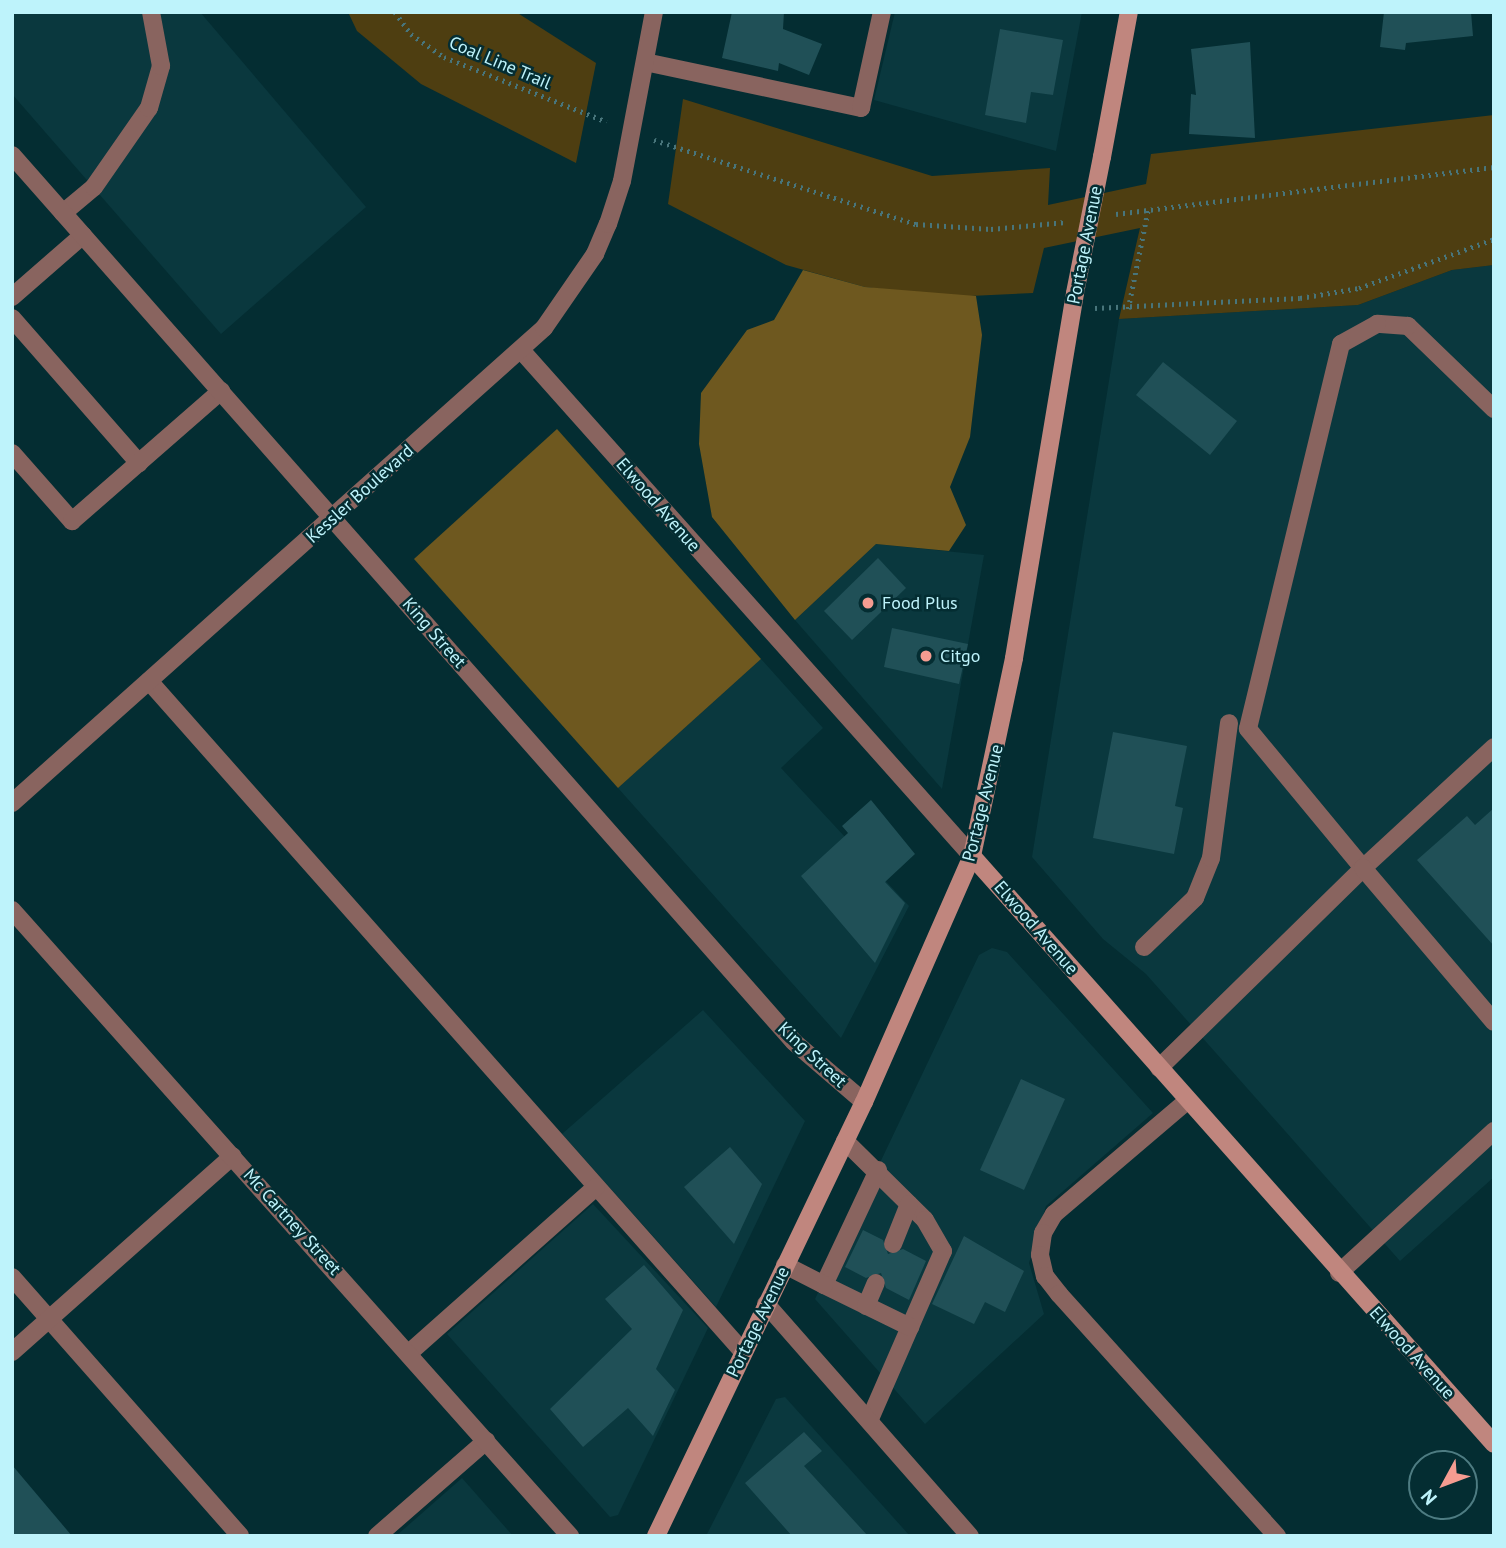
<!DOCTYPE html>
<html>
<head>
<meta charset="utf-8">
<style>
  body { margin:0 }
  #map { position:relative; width:1506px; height:1548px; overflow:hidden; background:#042d32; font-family:"PT Sans",sans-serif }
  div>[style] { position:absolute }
  .built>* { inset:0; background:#0a383e }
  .green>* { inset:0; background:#4e3e11 }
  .forest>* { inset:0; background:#6e581f }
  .building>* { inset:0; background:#205057 }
  .path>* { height:4.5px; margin-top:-2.25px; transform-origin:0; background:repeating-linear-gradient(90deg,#48757b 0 2px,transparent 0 7px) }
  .lane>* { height:18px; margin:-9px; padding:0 9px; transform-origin:9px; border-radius:9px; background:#89645f }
  .street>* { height:18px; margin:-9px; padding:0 9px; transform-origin:9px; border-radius:9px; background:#89645f }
  .secondary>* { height:18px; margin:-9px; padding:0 9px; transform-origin:9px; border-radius:9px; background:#c0867e }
  .secondary-bridge>* { height:18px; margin:-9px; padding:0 9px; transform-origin:9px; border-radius:9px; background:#c0867e }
  .dots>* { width:19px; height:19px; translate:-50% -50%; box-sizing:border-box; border:4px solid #042d32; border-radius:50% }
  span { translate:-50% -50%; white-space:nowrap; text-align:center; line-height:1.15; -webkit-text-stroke:5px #042d32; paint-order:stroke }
  .street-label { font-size:18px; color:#bef3fb }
  .poi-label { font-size:18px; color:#bef3fb }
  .left { translate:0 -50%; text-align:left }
  .frame { position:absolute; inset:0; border:14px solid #bef3fb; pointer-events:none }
  .north { position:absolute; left:1408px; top:1450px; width:70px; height:70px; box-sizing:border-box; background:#042d32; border:2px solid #4e7c82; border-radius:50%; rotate:229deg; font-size:19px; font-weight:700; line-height:28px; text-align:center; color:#bef3fb }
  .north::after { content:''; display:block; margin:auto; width:24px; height:32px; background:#f59c91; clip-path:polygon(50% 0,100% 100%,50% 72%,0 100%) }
</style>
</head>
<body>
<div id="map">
  <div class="built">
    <i style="clip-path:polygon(12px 12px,200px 12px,366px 207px,221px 334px,12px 94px)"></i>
    <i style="clip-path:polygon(895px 12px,1082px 12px,1056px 151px,874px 100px)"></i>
    <i style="clip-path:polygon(1494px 265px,1494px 1177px,1400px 1261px,1146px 974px,1103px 939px,1032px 857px,1119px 319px,1358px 305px,1452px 270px)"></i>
    <i style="clip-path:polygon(876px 544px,984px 555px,942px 789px,795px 620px)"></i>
    <i style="clip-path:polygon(761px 659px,823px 728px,781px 768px,909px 906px,841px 1038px,618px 788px)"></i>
    <i style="clip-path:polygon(992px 948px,1007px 952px,1153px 1113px,1046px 1206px,1029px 1263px,1044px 1314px,925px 1424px,815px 1299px,979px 955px)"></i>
    <i style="clip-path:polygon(703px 1010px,805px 1121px,716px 1307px,562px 1134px)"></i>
    <i style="clip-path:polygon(593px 1204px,708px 1328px,618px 1515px,610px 1517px,447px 1334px)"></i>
    <i style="clip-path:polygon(785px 1397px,910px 1536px,706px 1536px,776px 1399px)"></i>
    <i style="clip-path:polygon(462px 1478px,513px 1536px,396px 1536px)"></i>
  </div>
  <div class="green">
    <i style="clip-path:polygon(348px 12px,516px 12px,596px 63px,576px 163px,421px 84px,357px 31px)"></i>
    <i style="clip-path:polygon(683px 99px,932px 176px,1050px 168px,1048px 205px,1146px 184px,1151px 154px,1494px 115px,1494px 265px,1452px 270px,1358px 305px,1119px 319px,1140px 228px,1044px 248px,1033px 293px,949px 297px,865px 287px,786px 265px,668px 204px)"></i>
  </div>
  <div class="forest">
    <i style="clip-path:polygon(803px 270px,865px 287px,976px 296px,982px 335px,970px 437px,950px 487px,966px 525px,949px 551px,876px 544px,795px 620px,712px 517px,699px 444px,701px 393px,747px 330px,774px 320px)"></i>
    <i style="clip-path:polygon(557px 429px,761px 659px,618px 788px,414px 559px)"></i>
  </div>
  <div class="building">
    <i style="clip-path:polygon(732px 12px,784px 12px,783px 29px,822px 44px,809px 75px,779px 63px,778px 71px,722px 58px)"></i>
    <i style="clip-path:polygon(1384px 12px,1471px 12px,1473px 36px,1406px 43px,1405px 50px,1380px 47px)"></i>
    <i style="clip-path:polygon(1000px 29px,1063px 40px,1053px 95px,1031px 92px,1026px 123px,985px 115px)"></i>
    <i style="clip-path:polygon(1250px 42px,1255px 138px,1189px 134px,1191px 94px,1196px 95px,1191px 49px)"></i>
    <i style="clip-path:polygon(1163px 362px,1237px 421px,1210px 455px,1136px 395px)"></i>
    <i style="clip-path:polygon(878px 558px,906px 588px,852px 640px,824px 611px)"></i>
    <i style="clip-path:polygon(892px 628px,968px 644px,959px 684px,884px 667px)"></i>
    <i style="clip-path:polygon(1113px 732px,1187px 746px,1175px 806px,1183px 808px,1174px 854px,1093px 838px)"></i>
    <i style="clip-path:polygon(871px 800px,915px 854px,885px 882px,905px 903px,875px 963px,801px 876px,848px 833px,842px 826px)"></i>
    <i style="clip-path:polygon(1494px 808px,1494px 946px,1417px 860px,1467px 816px,1475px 825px)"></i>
    <i style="clip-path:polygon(1021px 1079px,1065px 1099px,1024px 1190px,980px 1170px)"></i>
    <i style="clip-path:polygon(730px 1147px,762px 1184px,734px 1244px,684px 1187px)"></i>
    <i style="clip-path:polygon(863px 1230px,883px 1240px,888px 1254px,903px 1249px,926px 1261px,909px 1300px,886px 1288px,881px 1273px,866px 1278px,845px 1267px)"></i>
    <i style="clip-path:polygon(964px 1236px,1024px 1271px,1005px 1312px,985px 1302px,974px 1324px,932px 1304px)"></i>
    <i style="clip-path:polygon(644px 1265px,683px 1310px,656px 1369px,675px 1390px,653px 1436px,628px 1408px,583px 1447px,550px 1409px,632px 1329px,605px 1299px)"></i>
    <i style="clip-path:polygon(804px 1432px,822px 1451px,804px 1466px,868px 1536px,792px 1536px,745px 1483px)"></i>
    <i style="clip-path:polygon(12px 1465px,72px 1536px,12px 1536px)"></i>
  </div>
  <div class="path">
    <i style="left:395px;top:12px;width:27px;rotate:54deg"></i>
    <i style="left:411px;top:34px;width:40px;rotate:34.9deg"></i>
    <i style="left:444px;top:57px;width:175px;rotate:21.7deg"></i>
    <i style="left:654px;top:140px;width:275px;rotate:17.8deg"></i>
    <i style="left:916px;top:224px;width:75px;rotate:3.8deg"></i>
    <i style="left:991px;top:229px;width:75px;rotate:-5.3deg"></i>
    <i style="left:1116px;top:214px;width:381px;rotate:-7.1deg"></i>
    <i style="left:1095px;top:308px;width:205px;rotate:-2.8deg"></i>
    <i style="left:1300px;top:298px;width:60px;rotate:-9.6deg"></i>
    <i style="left:1359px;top:288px;width:144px;rotate:-19.9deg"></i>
    <i style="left:1128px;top:309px;width:101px;rotate:-78.6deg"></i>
  </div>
  <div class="lane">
    <i style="left:645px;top:62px;width:221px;rotate:12deg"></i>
    <i style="left:861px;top:108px;width:98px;rotate:-77.7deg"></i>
    <i style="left:63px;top:213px;width:40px;rotate:-40deg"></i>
    <i style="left:94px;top:187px;width:96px;rotate:-55.2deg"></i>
    <i style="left:149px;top:108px;width:44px;rotate:-74.1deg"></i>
    <i style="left:161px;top:66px;width:55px;rotate:-100.5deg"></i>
    <i style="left:12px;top:297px;width:94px;rotate:-41.1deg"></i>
    <i style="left:12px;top:318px;width:193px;rotate:48.8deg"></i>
    <i style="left:1494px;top:409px;width:120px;rotate:-136deg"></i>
    <i style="left:1408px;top:326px;width:31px;rotate:-176deg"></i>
    <i style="left:1377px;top:324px;width:41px;rotate:150.9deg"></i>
    <i style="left:1341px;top:344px;width:396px;rotate:103.6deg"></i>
    <i style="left:1248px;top:729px;width:180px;rotate:50.4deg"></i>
    <i style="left:1363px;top:868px;width:178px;rotate:-42.7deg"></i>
    <i style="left:12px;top:453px;width:91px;rotate:48.6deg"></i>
    <i style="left:72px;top:521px;width:198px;rotate:-41.1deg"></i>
    <i style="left:149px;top:681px;width:896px;rotate:48.48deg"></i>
    <i style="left:1144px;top:947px;width:71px;rotate:-43.9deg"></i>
    <i style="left:1195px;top:898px;width:43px;rotate:-68.2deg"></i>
    <i style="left:1211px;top:858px;width:136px;rotate:-82.4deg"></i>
    <i style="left:1159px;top:1068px;width:286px;rotate:-44.4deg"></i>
    <i style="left:1363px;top:868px;width:202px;rotate:49.6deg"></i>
    <i style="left:1187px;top:1101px;width:175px;rotate:139.6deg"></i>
    <i style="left:1054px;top:1214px;width:22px;rotate:120deg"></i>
    <i style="left:1043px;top:1233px;width:22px;rotate:98deg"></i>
    <i style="left:1040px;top:1255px;width:22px;rotate:77deg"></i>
    <i style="left:1045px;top:1276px;width:23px;rotate:52deg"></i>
    <i style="left:1059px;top:1294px;width:326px;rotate:48deg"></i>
    <i style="left:845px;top:1141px;width:112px;rotate:44.6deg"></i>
    <i style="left:925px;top:1220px;width:36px;rotate:60deg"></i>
    <i style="left:943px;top:1251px;width:185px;rotate:113.5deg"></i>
    <i style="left:878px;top:1170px;width:127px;rotate:115.2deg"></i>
    <i style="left:824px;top:1285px;width:96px;rotate:26deg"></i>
    <i style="left:893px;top:1244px;width:43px;rotate:-68.2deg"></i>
    <i style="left:785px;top:1265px;width:44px;rotate:27.1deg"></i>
    <i style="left:1339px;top:1273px;width:210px;rotate:-42.5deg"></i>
    <i style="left:12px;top:1277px;width:345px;rotate:48.6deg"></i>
    <i style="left:866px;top:1306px;width:25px;rotate:-67deg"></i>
    <i style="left:12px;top:1352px;width:295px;rotate:-41.6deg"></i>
    <i style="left:409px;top:1353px;width:250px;rotate:-41.6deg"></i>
    <i style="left:377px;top:1536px;width:145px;rotate:-41.1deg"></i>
  </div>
  <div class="street">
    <i style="left:12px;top:155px;width:1182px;rotate:48.6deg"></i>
    <i style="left:794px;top:1042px;width:92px;rotate:40.6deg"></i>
    <i style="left:521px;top:350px;width:678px;rotate:48.29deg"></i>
    <i style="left:12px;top:803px;width:713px;rotate:-41.76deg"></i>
    <i style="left:544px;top:328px;width:90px;rotate:-55.4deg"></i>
    <i style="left:595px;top:254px;width:33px;rotate:-67deg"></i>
    <i style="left:608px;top:224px;width:45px;rotate:-72deg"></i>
    <i style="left:622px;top:181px;width:172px;rotate:-79.3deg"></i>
    <i style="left:12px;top:910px;width:839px;rotate:48.29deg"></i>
    <i style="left:766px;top:1304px;width:309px;rotate:48.7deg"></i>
  </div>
  <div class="secondary">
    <i style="left:1102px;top:157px;width:147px;rotate:-79.5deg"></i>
    <i style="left:972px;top:856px;width:786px;rotate:48.4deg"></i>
    <i style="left:656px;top:1536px;width:481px;rotate:-64.4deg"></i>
    <i style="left:864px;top:1102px;width:269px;rotate:-66.3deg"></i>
    <i style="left:972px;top:856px;width:202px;rotate:-78deg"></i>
    <i style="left:1014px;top:658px;width:370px;rotate:-80.5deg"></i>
  </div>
  <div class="secondary-bridge">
    <i style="left:1075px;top:293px;width:139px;rotate:-78.8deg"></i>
  </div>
  <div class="dots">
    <i style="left:868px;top:603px;background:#f59c91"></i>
    <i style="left:926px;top:656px;background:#f59c91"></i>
  </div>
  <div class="street-label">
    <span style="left:500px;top:63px;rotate:23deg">Coal Line Trail</span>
    <span style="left:1085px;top:245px;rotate:-79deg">Portage Avenue</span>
    <span style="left:360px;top:494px;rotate:-42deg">Kessler Boulevard</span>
    <span style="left:658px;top:505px;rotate:49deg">Elwood Avenue</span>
    <span style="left:434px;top:633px;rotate:49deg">King Street</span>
    <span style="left:983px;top:803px;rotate:-76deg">Portage Avenue</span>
    <span style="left:1036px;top:928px;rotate:49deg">Elwood Avenue</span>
    <span style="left:812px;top:1055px;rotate:43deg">King Street</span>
    <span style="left:292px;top:1222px;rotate:48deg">Mc Cartney Street</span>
    <span style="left:758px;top:1322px;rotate:-64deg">Portage Avenue</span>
    <span style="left:1412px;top:1353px;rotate:48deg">Elwood Avenue</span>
  </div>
  <div class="poi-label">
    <span class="left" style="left:882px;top:603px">Food Plus</span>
    <span class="left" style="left:940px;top:656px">Citgo</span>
  </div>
  <div class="frame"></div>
  <div class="north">N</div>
</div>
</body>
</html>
